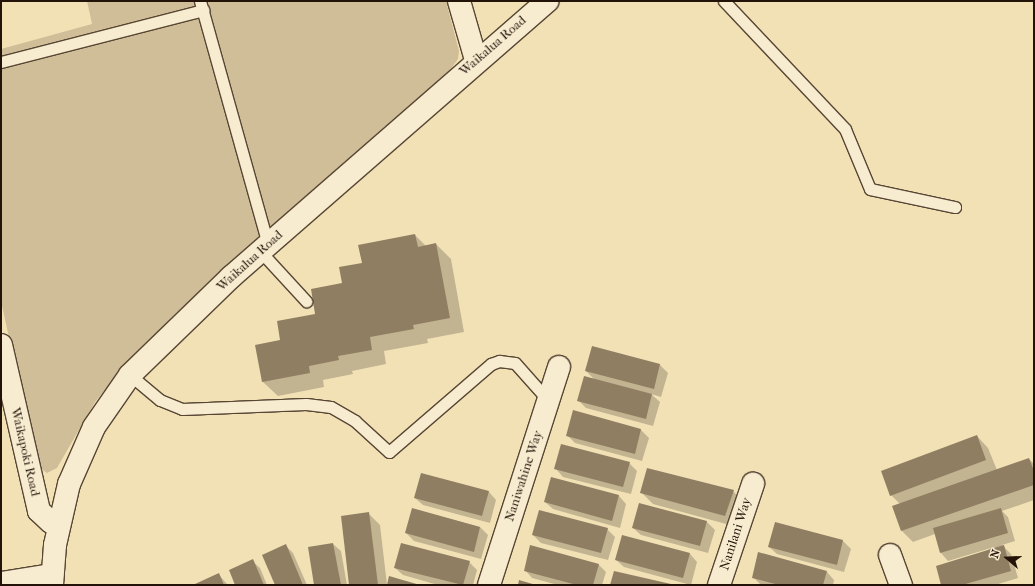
<!DOCTYPE html>
<html>
<head>
<meta charset="utf-8">
<style>
  body { margin:0 }
  #map { position:relative; width:1035px; height:586px; overflow:hidden; background:#f3e1b6; font-family:"IM FELL French Canon",serif }
  div>[style] { position:absolute }
  .green>* { inset:0; background:#d0be98 }
  .shadow>* { inset:0; background:#0003 }
  .building>* { inset:0; background:#8f7e62 }
  .roads { filter:drop-shadow(1px 0 #574634) drop-shadow(-1px 0 #574634) drop-shadow(0 1px #574634) drop-shadow(0 -1px #574634) }
  .service>* { height:11px; margin:-5.5px; padding:0 5.5px; transform-origin:5.5px; border-radius:5.5px; background:#f7ecd0 }
  .minor>* { height:22px; margin:-11px; padding:0 11px; transform-origin:11px; border-radius:11px; background:#f7ecd0 }
  span { translate:-50% -50%; white-space:nowrap; text-align:center; line-height:1.15; -webkit-text-stroke:3.5px #f7ecd0; paint-order:stroke }
  .street-label { font-size:13px; color:#231208 }
  .frame { position:absolute; inset:0; border:2px solid #231208; pointer-events:none }
  .north { position:absolute; left:987px; top:538px; width:40px; height:40px; -webkit-text-stroke:3px #f7ecd0; paint-order:stroke; rotate:289deg; font-size:11px; font-weight:700; line-height:16px; text-align:center; color:#231208 }
  .north::after { content:''; display:block; margin:auto; width:14px; height:18px; background:#231208; clip-path:polygon(50% 0,100% 100%,50% 72%,0 100%) }
</style>
</head>
<body>
<div id="map">
  <div class="green">
    <i style="clip-path:polygon(87px 1px,446px 1px,459px 51px,458px 59px,449px 71px,127px 362px,95px 402px,57px 468px,47px 473px,38px 467px,36px 461px,1px 301px,1px 49px,92px 24px)"></i>
  </div>
  <div class="shadow">
    <i style="clip-path:polygon(415px 235px,426px 246px,436px 244px,451px 259px,464px 332px,427px 339px,428px 343px,384px 351px,386px 364px,352px 371px,353px 374px,323px 380px,324px 387px,278px 396px,263px 382px,281px 341px,316px 315px,363px 263px)"></i>
    <i style="clip-path:polygon(593px 347px,660px 365px,668px 373px,661px 397px,651px 394px,660px 402px,653px 426px,586px 408px,578px 400px,595px 380px,586px 371px)"></i>
    <i style="clip-path:polygon(574px 412px,641px 430px,649px 438px,642px 461px,575px 443px,567px 435px)"></i>
    <i style="clip-path:polygon(977px 436px,988px 448px,997px 470px,1029px 459px,1034px 464px,1034px 500px,1002px 511px,1008px 517px,1015px 541px,1002px 545px,1011px 554px,1018px 578px,995px 585px,942px 585px,991px 548px,948px 561px,941px 553px,935px 534px,913px 542px,902px 531px,893px 507px,900px 504px,891px 495px)"></i>
    <i style="clip-path:polygon(629px 463px,637px 471px,631px 494px,563px 477px,556px 469px)"></i>
    <i style="clip-path:polygon(733px 491px,744px 503px,737px 527px,653px 504px,642px 493px)"></i>
    <i style="clip-path:polygon(489px 492px,496px 500px,490px 523px,423px 505px,415px 498px)"></i>
    <i style="clip-path:polygon(619px 496px,626px 504px,620px 528px,553px 509px,545px 502px)"></i>
    <i style="clip-path:polygon(639px 504px,707px 522px,715px 530px,708px 553px,641px 535px,633px 528px)"></i>
    <i style="clip-path:polygon(413px 509px,480px 527px,488px 535px,481px 559px,414px 541px,406px 533px)"></i>
    <i style="clip-path:polygon(368px 513px,380px 525px,387px 585px,350px 585px)"></i>
    <i style="clip-path:polygon(776px 523px,843px 541px,851px 549px,844px 572px,777px 554px,769px 547px)"></i>
    <i style="clip-path:polygon(607px 529px,615px 537px,608px 560px,541px 543px,533px 535px)"></i>
    <i style="clip-path:polygon(333px 544px,341px 551px,347px 585px,315px 585px)"></i>
    <i style="clip-path:polygon(285px 545px,293px 553px,307px 585px,276px 585px)"></i>
    <i style="clip-path:polygon(690px 554px,697px 562px,691px 585px,624px 567px,616px 560px)"></i>
    <i style="clip-path:polygon(252px 561px,260px 568px,267px 585px,236px 585px)"></i>
    <i style="clip-path:polygon(469px 562px,477px 570px,473px 585px,438px 585px,403px 575px,395px 568px)"></i>
    <i style="clip-path:polygon(598px 564px,606px 572px,602px 585px,558px 585px,532px 578px,525px 570px)"></i>
    <i style="clip-path:polygon(827px 572px,834px 580px,833px 585px,761px 585px,753px 577px)"></i>
    <i style="clip-path:polygon(218px 574px,228px 585px,196px 585px)"></i>
  </div>
  <div class="building">
    <i style="clip-path:polygon(415px 234px,418px 247px,436px 243px,450px 318px,413px 325px,414px 329px,370px 337px,372px 350px,338px 356px,339px 360px,309px 366px,310px 373px,262px 382px,255px 345px,280px 340px,277px 321px,315px 314px,311px 289px,342px 283px,339px 267px,362px 263px,358px 245px)"></i>
    <i style="clip-path:polygon(592px 346px,660px 364px,654px 389px,585px 371px)"></i>
    <i style="clip-path:polygon(584px 376px,652px 394px,646px 419px,577px 401px)"></i>
    <i style="clip-path:polygon(573px 410px,641px 429px,635px 454px,566px 436px)"></i>
    <i style="clip-path:polygon(977px 435px,986px 460px,890px 496px,881px 471px)"></i>
    <i style="clip-path:polygon(561px 444px,630px 462px,623px 487px,554px 469px)"></i>
    <i style="clip-path:polygon(1029px 458px,1034px 471px,1034px 485px,901px 531px,892px 506px)"></i>
    <i style="clip-path:polygon(647px 468px,734px 490px,725px 516px,640px 493px)"></i>
    <i style="clip-path:polygon(421px 473px,489px 491px,482px 516px,414px 498px)"></i>
    <i style="clip-path:polygon(551px 477px,619px 495px,612px 521px,544px 502px)"></i>
    <i style="clip-path:polygon(639px 503px,707px 521px,700px 546px,632px 528px)"></i>
    <i style="clip-path:polygon(412px 508px,480px 527px,474px 552px,405px 533px)"></i>
    <i style="clip-path:polygon(1001px 508px,1008px 533px,940px 553px,933px 528px)"></i>
    <i style="clip-path:polygon(539px 510px,608px 528px,601px 553px,532px 535px)"></i>
    <i style="clip-path:polygon(369px 512px,378px 585px,349px 585px,341px 516px)"></i>
    <i style="clip-path:polygon(775px 522px,843px 540px,837px 565px,768px 547px)"></i>
    <i style="clip-path:polygon(622px 535px,690px 553px,683px 578px,615px 560px)"></i>
    <i style="clip-path:polygon(333px 543px,341px 585px,314px 585px,308px 547px)"></i>
    <i style="clip-path:polygon(401px 543px,470px 561px,463px 585px,394px 568px)"></i>
    <i style="clip-path:polygon(286px 544px,303px 585px,275px 585px,262px 555px)"></i>
    <i style="clip-path:polygon(530px 545px,599px 564px,593px 585px,577px 585px,524px 571px)"></i>
    <i style="clip-path:polygon(1004px 545px,1011px 571px,962px 585px,941px 585px,936px 566px)"></i>
    <i style="clip-path:polygon(758px 552px,827px 571px,823px 585px,779px 585px,752px 578px)"></i>
    <i style="clip-path:polygon(253px 559px,264px 585px,235px 585px,229px 570px)"></i>
    <i style="clip-path:polygon(614px 571px,671px 584px,671px 585px,610px 585px)"></i>
    <i style="clip-path:polygon(219px 573px,224px 585px,195px 585px,195px 584px)"></i>
    <i style="clip-path:polygon(389px 576px,420px 585px,387px 585px)"></i>
    <i style="clip-path:polygon(519px 580px,536px 585px,518px 585px)"></i>
  </div>
  <div class="roads">
    <div class="service">
      <i style="left:200px;top:1px;width:253px;rotate:74.4deg"></i>
      <i style="left:724px;top:1px;width:176px;rotate:46.6deg"></i>
      <i style="left:845px;top:129px;width:65px;rotate:67.4deg"></i>
      <i style="left:870px;top:189px;width:87px;rotate:12deg"></i>
      <i style="left:1px;top:62px;width:209px;rotate:-14.4deg"></i>
      <i style="left:261px;top:252px;width:67px;rotate:47.4deg"></i>
      <i style="left:130px;top:375px;width:39px;rotate:40deg"></i>
      <i style="left:160px;top:400px;width:24px;rotate:22deg"></i>
      <i style="left:182px;top:409px;width:124px;rotate:-2.3deg"></i>
      <i style="left:306px;top:404px;width:25px;rotate:7deg"></i>
      <i style="left:331px;top:407px;width:28px;rotate:30deg"></i>
      <i style="left:355px;top:421px;width:46px;rotate:42.4deg"></i>
      <i style="left:389px;top:452px;width:135px;rotate:-40.8deg"></i>
      <i style="left:491px;top:364px;width:9px;rotate:-21deg"></i>
      <i style="left:499px;top:361px;width:16px;rotate:7deg"></i>
      <i style="left:515px;top:363px;width:50px;rotate:48.3deg"></i>
    </div>
    <div class="minor">
      <i style="left:459px;top:1px;width:61px;rotate:73.9deg"></i>
      <i style="left:1px;top:345px;width:170px;rotate:77.1deg"></i>
      <i style="left:39px;top:511px;width:16px;rotate:43deg"></i>
      <i style="left:51px;top:522px;width:7px;rotate:16deg"></i>
      <i style="left:890px;top:555px;width:32px;rotate:70deg"></i>
      <i style="left:1px;top:583px;width:52px;rotate:-8.9deg"></i>
      <i style="left:52px;top:585px;width:40px;rotate:-85.7deg"></i>
      <i style="left:55px;top:545px;width:63px;rotate:-77.1deg"></i>
      <i style="left:69px;top:484px;width:62px;rotate:-66.3deg"></i>
      <i style="left:94px;top:427px;width:63px;rotate:-55.3deg"></i>
      <i style="left:130px;top:375px;width:141px;rotate:-44.1deg"></i>
      <i style="left:231px;top:277px;width:420px;rotate:-41.1deg"></i>
      <i style="left:489px;top:585px;width:229px;rotate:-72.2deg"></i>
      <i style="left:719px;top:585px;width:107px;rotate:-71.4deg"></i>
    </div>
  </div>
  <div class="street-label">
    <span style="left:493px;top:46px;rotate:-41deg">Waikalua Road</span>
    <span style="left:250px;top:261px;rotate:-42deg">Waikalua Road</span>
    <span style="left:25px;top:452px;rotate:77deg">Waikapoki Road</span>
    <span style="left:524px;top:476px;rotate:-72deg">Naniwahine Way</span>
    <span style="left:736px;top:534px;rotate:-72deg">Nanilani Way</span>
  </div>
  <div class="frame"></div>
  <div class="north">N</div>
</div>
</body>
</html>
